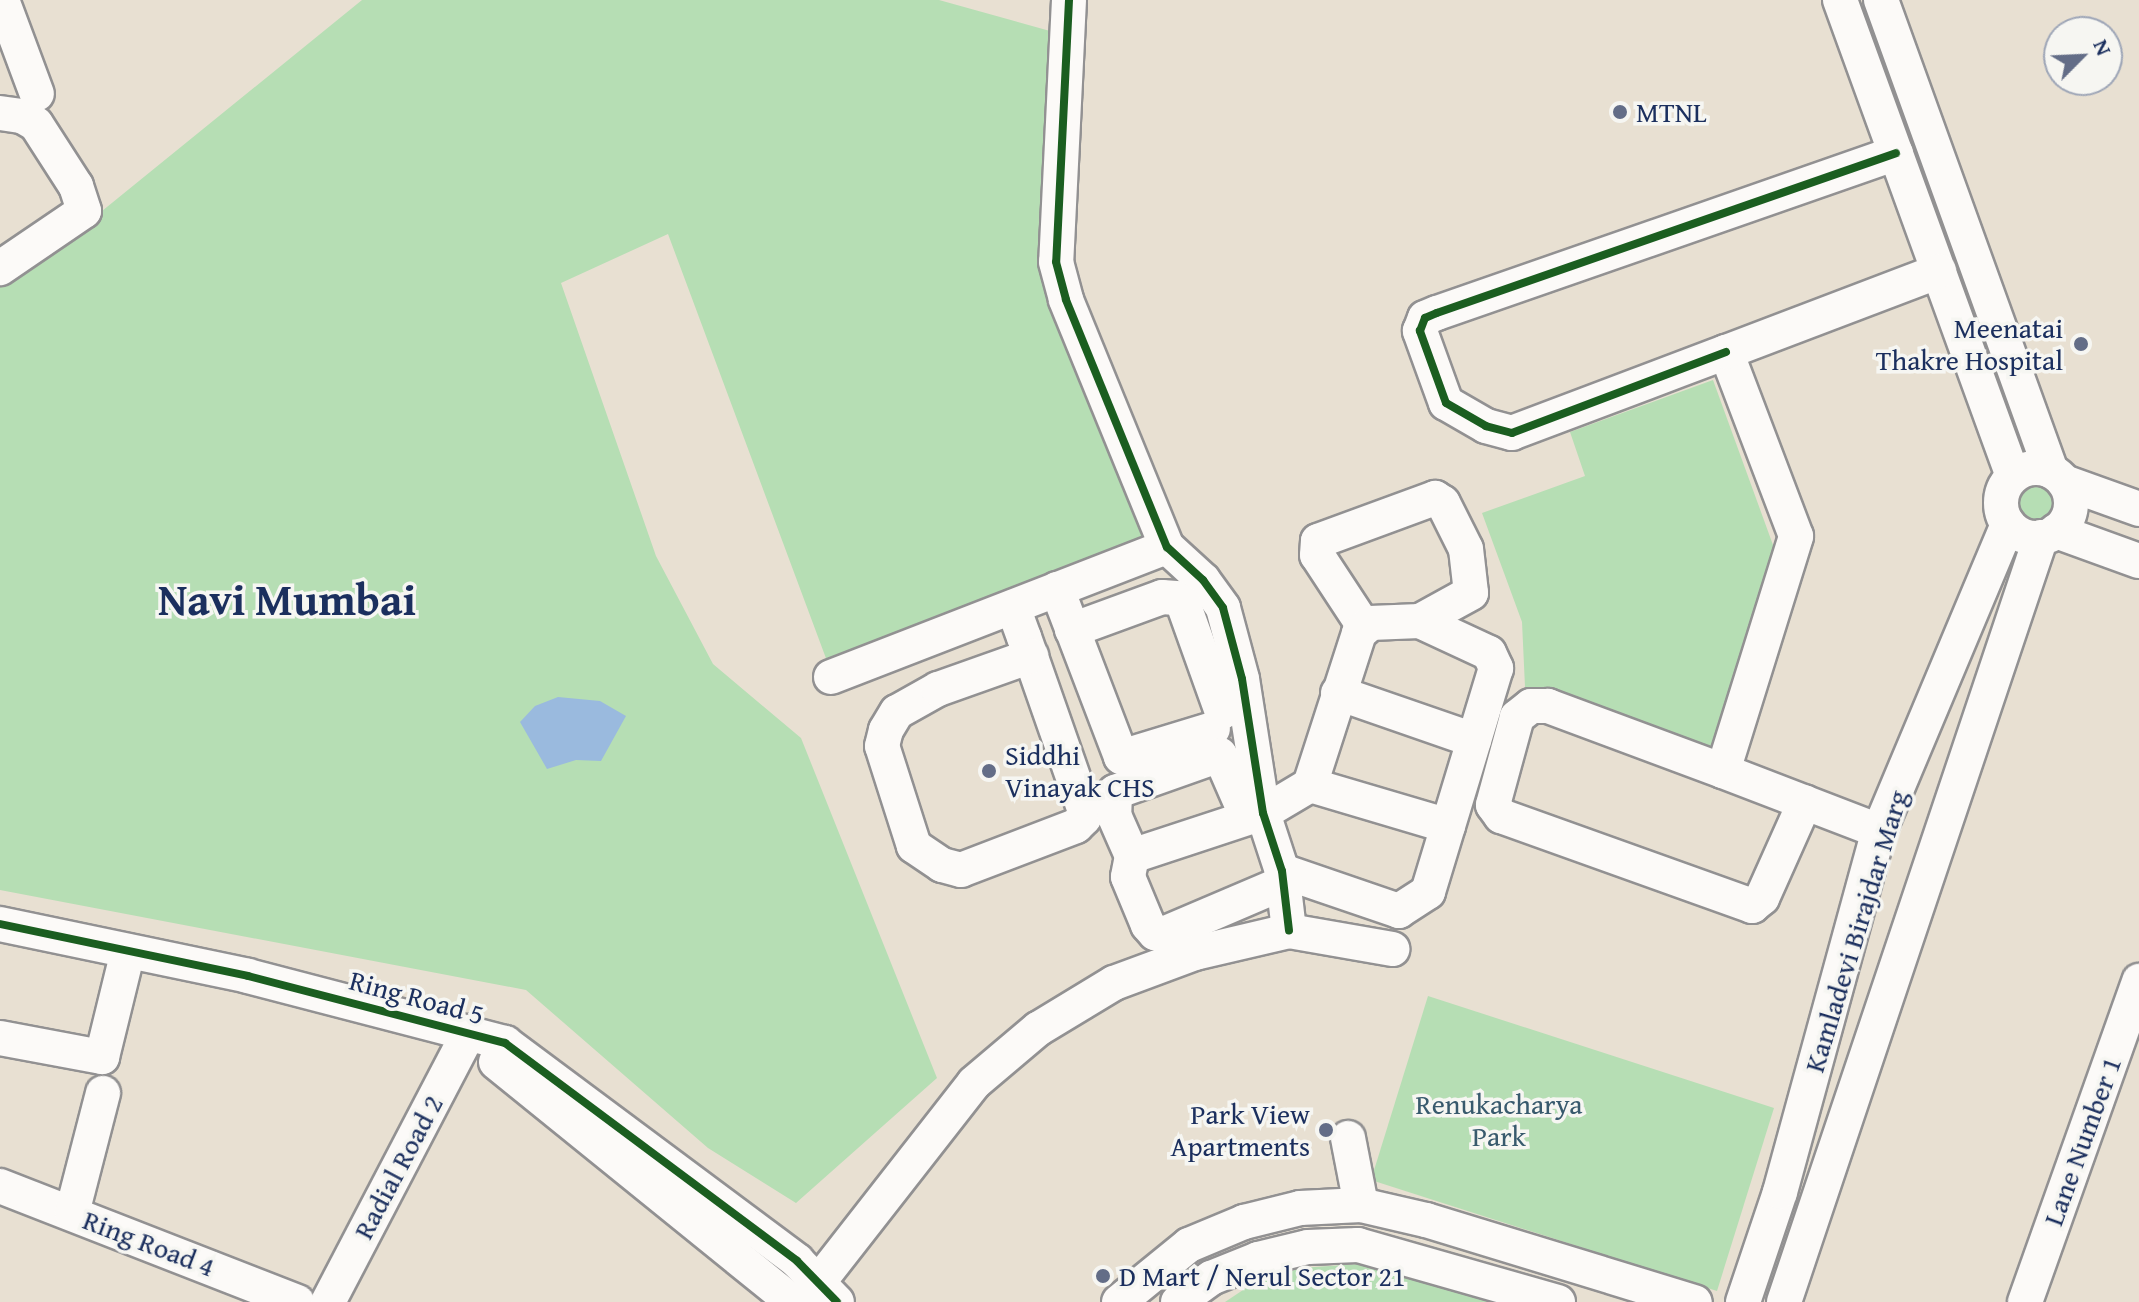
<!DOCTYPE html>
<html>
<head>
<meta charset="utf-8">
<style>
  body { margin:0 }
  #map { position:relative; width:2139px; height:1302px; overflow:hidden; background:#e8e0d2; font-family:"Gentium Book Plus",serif }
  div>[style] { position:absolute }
  .green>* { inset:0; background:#b6deb4 }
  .round { border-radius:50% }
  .water>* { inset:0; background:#9abade }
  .roads { filter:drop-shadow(2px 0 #929192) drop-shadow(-2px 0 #929192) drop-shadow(0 2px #929192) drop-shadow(0 -2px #929192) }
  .minor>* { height:34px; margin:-17px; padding:0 17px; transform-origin:17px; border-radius:17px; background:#fcfaf8 }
  .minor>.ring { margin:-17px; padding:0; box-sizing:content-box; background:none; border:34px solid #fcfaf8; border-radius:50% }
  .cycleway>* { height:8px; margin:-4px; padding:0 4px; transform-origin:4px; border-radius:4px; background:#1b5e20 }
  .dots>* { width:22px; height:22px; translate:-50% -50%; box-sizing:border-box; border:4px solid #f6f6f2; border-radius:50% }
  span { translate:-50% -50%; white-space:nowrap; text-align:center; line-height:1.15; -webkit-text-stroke:7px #f6f6f2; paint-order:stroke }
  .poi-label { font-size:28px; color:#1b2f5e }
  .left { translate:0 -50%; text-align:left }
  .right { translate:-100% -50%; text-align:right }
  .street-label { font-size:28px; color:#1b2f5e }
  .park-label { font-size:28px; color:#385a6d }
  .town-label { font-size:44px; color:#1b2f5e; font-weight:700 }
  .north { position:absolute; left:2043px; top:16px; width:80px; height:80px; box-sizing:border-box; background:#f6f6f2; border:2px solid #9ea6b7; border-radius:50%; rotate:66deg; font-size:22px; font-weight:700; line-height:32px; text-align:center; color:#1b2f5e }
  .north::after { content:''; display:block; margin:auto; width:28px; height:36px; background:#636d87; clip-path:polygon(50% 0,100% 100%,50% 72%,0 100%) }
</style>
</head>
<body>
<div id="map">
  <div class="green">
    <i style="clip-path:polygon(362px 0,939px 0,1050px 31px,1038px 256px,1149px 539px,827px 661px,668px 234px,561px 283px,656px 556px,713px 664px,801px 738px,937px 1078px,796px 1203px,708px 1148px,526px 990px,0 890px,0 281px,86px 224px)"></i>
    <i style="clip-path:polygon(1713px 380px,1777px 556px,1714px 750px,1525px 687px,1522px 622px,1482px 513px,1585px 476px,1570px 432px)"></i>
    <i class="round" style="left:2017px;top:484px;width:38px;height:38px"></i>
    <i style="clip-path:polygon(1428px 996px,1774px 1108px,1717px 1291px,1371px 1180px)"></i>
    <i style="clip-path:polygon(1359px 1264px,1402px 1272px,1495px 1302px,1225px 1302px,1249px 1286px,1300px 1268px)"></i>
  </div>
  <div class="water">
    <i style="clip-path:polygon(558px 697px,600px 701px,626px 716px,601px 761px,576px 760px,547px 769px,520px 722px,535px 706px)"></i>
  </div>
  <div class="roads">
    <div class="minor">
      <i style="left:2px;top:0;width:100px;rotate:69.6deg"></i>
      <i style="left:1069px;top:0;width:262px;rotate:92.8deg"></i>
      <i style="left:1056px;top:262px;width:39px;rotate:75deg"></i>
      <i style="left:1066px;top:300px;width:267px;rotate:67.8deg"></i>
      <i style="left:1167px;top:547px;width:49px;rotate:42.5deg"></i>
      <i style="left:1203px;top:580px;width:34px;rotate:54deg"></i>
      <i style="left:1223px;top:608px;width:73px;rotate:75deg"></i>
      <i style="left:1242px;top:679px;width:136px;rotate:81.1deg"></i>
      <i style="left:1263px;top:813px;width:61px;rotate:71.9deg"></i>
      <i style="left:1282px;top:871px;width:60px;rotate:83.3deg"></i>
      <i style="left:1840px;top:0;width:506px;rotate:70.03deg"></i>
      <i style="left:1881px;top:0;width:501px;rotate:70.15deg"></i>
      <i style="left:0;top:113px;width:22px;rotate:8deg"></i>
      <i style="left:22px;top:116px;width:16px;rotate:30deg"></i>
      <i style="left:36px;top:124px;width:74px;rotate:57.2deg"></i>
      <i style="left:76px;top:186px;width:26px;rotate:72deg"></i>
      <i style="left:84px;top:211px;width:102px;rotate:145.8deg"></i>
      <i style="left:1726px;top:352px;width:229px;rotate:159.3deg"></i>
      <i style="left:1512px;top:433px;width:27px;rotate:-165deg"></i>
      <i style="left:1486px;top:426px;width:46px;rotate:-150.1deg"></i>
      <i style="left:1446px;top:403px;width:77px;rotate:-109.9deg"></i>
      <i style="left:1420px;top:331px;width:14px;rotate:-69deg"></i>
      <i style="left:1425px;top:318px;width:13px;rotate:-23deg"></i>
      <i style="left:1437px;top:313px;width:486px;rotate:-19.2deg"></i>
      <i class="ring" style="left:2001px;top:468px;width:36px;height:36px"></i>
      <i style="left:2064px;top:482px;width:80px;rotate:19.8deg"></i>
      <i style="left:2056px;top:531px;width:88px;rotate:19.9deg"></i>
      <i style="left:1057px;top:589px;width:180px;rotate:69.1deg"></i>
      <i style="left:1121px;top:757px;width:96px;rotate:-16.9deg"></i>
      <i style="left:1013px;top:607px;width:32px;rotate:70deg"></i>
      <i style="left:1024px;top:637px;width:181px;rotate:70.7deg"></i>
      <i style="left:1084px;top:808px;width:10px;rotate:90deg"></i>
      <i style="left:1084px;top:818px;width:11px;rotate:135deg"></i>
      <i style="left:1076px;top:826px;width:123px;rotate:159.1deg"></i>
      <i style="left:961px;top:870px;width:20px;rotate:-165deg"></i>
      <i style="left:942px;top:865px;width:34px;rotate:-146deg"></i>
      <i style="left:914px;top:846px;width:105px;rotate:-107.7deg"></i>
      <i style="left:882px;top:746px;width:16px;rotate:-76deg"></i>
      <i style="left:886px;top:730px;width:21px;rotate:-59deg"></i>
      <i style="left:897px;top:712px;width:47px;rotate:-29.3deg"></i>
      <i style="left:938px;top:689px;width:99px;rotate:-19.5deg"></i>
      <i style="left:1365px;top:628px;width:87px;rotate:-123.3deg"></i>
      <i style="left:1317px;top:555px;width:14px;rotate:-86deg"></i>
      <i style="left:1318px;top:541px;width:125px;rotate:-20.2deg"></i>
      <i style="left:1435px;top:498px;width:9px;rotate:32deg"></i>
      <i style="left:1443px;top:503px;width:51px;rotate:63.4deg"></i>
      <i style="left:1466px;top:549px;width:44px;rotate:83.5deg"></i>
      <i style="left:1471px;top:593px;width:58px;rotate:151.2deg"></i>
      <i style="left:1072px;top:630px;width:96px;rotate:-20.1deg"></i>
      <i style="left:1162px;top:597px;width:14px;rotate:4deg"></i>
      <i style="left:1176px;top:598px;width:9px;rotate:36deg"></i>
      <i style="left:1183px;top:603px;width:116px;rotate:70.3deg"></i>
      <i style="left:831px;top:677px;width:360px;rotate:-21.2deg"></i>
      <i style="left:1338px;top:693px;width:144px;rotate:19.1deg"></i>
      <i style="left:1723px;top:771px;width:187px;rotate:-159.6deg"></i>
      <i style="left:1548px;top:706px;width:17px;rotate:180deg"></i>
      <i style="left:1531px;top:706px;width:18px;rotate:142deg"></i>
      <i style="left:1517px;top:717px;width:91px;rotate:105.3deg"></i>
      <i style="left:1493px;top:805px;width:14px;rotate:54deg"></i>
      <i style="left:1501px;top:816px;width:267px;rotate:19.7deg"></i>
      <i style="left:1752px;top:906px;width:13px;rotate:-39deg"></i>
      <i style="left:1762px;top:898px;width:105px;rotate:-65.9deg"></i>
      <i style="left:1310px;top:785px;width:144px;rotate:16.5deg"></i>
      <i style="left:1247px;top:817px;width:68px;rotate:-113.5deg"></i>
      <i style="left:1220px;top:755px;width:111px;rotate:160.6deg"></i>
      <i style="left:1115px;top:792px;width:23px;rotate:92deg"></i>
      <i style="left:1114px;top:815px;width:45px;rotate:66.3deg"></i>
      <i style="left:1132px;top:856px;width:21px;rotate:101deg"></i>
      <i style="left:1128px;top:877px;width:52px;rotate:67.4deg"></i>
      <i style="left:1148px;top:925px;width:11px;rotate:49deg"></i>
      <i style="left:1155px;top:933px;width:11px"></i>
      <i style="left:1166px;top:933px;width:127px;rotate:-23.1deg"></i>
      <i style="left:1879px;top:831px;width:167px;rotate:-159deg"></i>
      <i style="left:1723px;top:771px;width:246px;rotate:-72.7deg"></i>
      <i style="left:1796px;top:536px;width:197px;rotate:-110.8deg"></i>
      <i style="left:1726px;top:352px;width:228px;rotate:-20.8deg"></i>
      <i style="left:1132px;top:856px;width:138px;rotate:-18.2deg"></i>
      <i style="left:1263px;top:813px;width:55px;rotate:-30.8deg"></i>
      <i style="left:1310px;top:785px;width:160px;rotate:-72.1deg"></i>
      <i style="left:1359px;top:633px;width:15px;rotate:-42deg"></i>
      <i style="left:1370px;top:623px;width:50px;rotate:-2.3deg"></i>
      <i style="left:1420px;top:621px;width:76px;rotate:24.9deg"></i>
      <i style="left:1489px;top:653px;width:17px;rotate:65deg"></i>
      <i style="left:1496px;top:668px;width:234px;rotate:106.9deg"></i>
      <i style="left:1428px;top:892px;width:35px;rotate:147deg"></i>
      <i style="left:1399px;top:911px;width:124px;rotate:-161.1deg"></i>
      <i style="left:0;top:924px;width:253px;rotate:11.8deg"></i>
      <i style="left:248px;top:976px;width:266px;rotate:14.6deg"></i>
      <i style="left:505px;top:1043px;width:364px;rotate:36.7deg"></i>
      <i style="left:797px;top:1261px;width:57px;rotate:45.7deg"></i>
      <i style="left:0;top:1038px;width:104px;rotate:10.6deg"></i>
      <i style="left:102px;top:1057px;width:109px;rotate:-76.2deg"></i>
      <i style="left:496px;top:1062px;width:381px;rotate:39deg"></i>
      <i style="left:1348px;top:1138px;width:68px;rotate:79deg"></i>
      <i style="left:0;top:1186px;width:319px;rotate:21.3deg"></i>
      <i style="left:72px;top:1213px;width:124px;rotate:-75.5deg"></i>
      <i style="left:328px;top:1302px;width:305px;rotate:-62.4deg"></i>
      <i style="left:803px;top:1302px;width:278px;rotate:-52deg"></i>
      <i style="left:974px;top:1083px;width:84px;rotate:-40.2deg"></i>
      <i style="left:1038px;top:1029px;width:89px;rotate:-31.2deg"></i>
      <i style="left:1114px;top:983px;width:86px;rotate:-20.3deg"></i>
      <i style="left:1195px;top:953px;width:97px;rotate:-13.2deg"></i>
      <i style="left:1289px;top:931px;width:105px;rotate:9.9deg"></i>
      <i style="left:1119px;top:1302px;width:90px;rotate:-39.2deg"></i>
      <i style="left:1189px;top:1245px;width:60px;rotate:-22.7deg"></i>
      <i style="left:1244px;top:1222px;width:58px;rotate:-14deg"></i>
      <i style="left:1300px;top:1208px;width:61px;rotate:-2.8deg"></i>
      <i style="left:1361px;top:1205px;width:67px;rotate:13deg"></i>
      <i style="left:1426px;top:1220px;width:281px;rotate:17deg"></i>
      <i style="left:1178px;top:1302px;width:41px;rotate:-36deg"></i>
      <i style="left:1211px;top:1278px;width:51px;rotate:-22deg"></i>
      <i style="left:1258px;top:1259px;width:51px;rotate:-13.5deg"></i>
      <i style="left:1308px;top:1247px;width:50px;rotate:-2.3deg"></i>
      <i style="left:1358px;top:1245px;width:208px;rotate:15.9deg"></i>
      <i style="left:1743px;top:1302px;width:116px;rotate:-71.4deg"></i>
      <i style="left:1780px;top:1192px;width:374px;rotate:-74.7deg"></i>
      <i style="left:1879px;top:831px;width:333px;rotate:-67.2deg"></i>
      <i style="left:1784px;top:1302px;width:807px;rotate:-71.43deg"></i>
      <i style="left:2025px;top:1302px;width:341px;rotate:-70.4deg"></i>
    </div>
  </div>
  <div class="cycleway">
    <i style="left:1069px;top:0;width:262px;rotate:92.8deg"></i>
    <i style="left:1056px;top:262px;width:39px;rotate:75deg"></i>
    <i style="left:1066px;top:300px;width:267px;rotate:67.8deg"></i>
    <i style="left:1167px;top:547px;width:49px;rotate:42.5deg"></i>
    <i style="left:1203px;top:580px;width:34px;rotate:54deg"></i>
    <i style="left:1223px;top:608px;width:73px;rotate:75deg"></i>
    <i style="left:1242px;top:679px;width:136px;rotate:81.1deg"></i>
    <i style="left:1263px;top:813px;width:61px;rotate:71.9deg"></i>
    <i style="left:1282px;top:871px;width:60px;rotate:83.3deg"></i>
    <i style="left:1726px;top:352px;width:229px;rotate:159.3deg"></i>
    <i style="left:1512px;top:433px;width:27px;rotate:-165deg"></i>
    <i style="left:1486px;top:426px;width:46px;rotate:-150.1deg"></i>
    <i style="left:1446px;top:403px;width:77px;rotate:-109.9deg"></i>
    <i style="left:1420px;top:331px;width:14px;rotate:-69deg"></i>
    <i style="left:1425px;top:318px;width:13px;rotate:-23deg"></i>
    <i style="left:1437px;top:313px;width:486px;rotate:-19.2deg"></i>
    <i style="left:0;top:924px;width:253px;rotate:11.8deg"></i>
    <i style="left:248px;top:976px;width:266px;rotate:14.6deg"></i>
    <i style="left:505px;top:1043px;width:364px;rotate:36.7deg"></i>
    <i style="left:797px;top:1261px;width:57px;rotate:45.7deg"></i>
  </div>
  <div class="dots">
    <i style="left:1620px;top:112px;background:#636d87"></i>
    <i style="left:2081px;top:344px;background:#636d87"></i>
    <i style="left:989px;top:771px;background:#636d87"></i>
    <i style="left:1326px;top:1130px;background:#636d87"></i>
    <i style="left:1103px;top:1276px;background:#636d87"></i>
  </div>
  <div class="poi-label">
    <span class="left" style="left:1636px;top:112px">MTNL</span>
    <span class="right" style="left:2063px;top:344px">Meenatai<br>Thakre Hospital</span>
    <span class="left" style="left:1005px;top:771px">Siddhi<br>Vinayak CHS</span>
    <span class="right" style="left:1310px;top:1130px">Park View<br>Apartments</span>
    <span class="left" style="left:1119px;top:1276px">D Mart / Nerul Sector 21</span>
  </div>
  <div class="street-label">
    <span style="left:1856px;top:931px;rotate:-73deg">Kamladevi Birajdar Marg</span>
    <span style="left:417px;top:997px;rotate:15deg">Ring Road 5</span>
    <span style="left:2082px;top:1141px;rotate:-70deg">Lane Number 1</span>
    <span style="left:398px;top:1167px;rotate:-62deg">Radial Road 2</span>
    <span style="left:149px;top:1243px;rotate:21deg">Ring Road 4</span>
  </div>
  <div class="park-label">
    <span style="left:1499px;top:1120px">Renukacharya<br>Park</span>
  </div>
  <div class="town-label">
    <span style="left:287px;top:599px">Navi Mumbai</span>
  </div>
  <div class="north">N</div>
</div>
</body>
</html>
